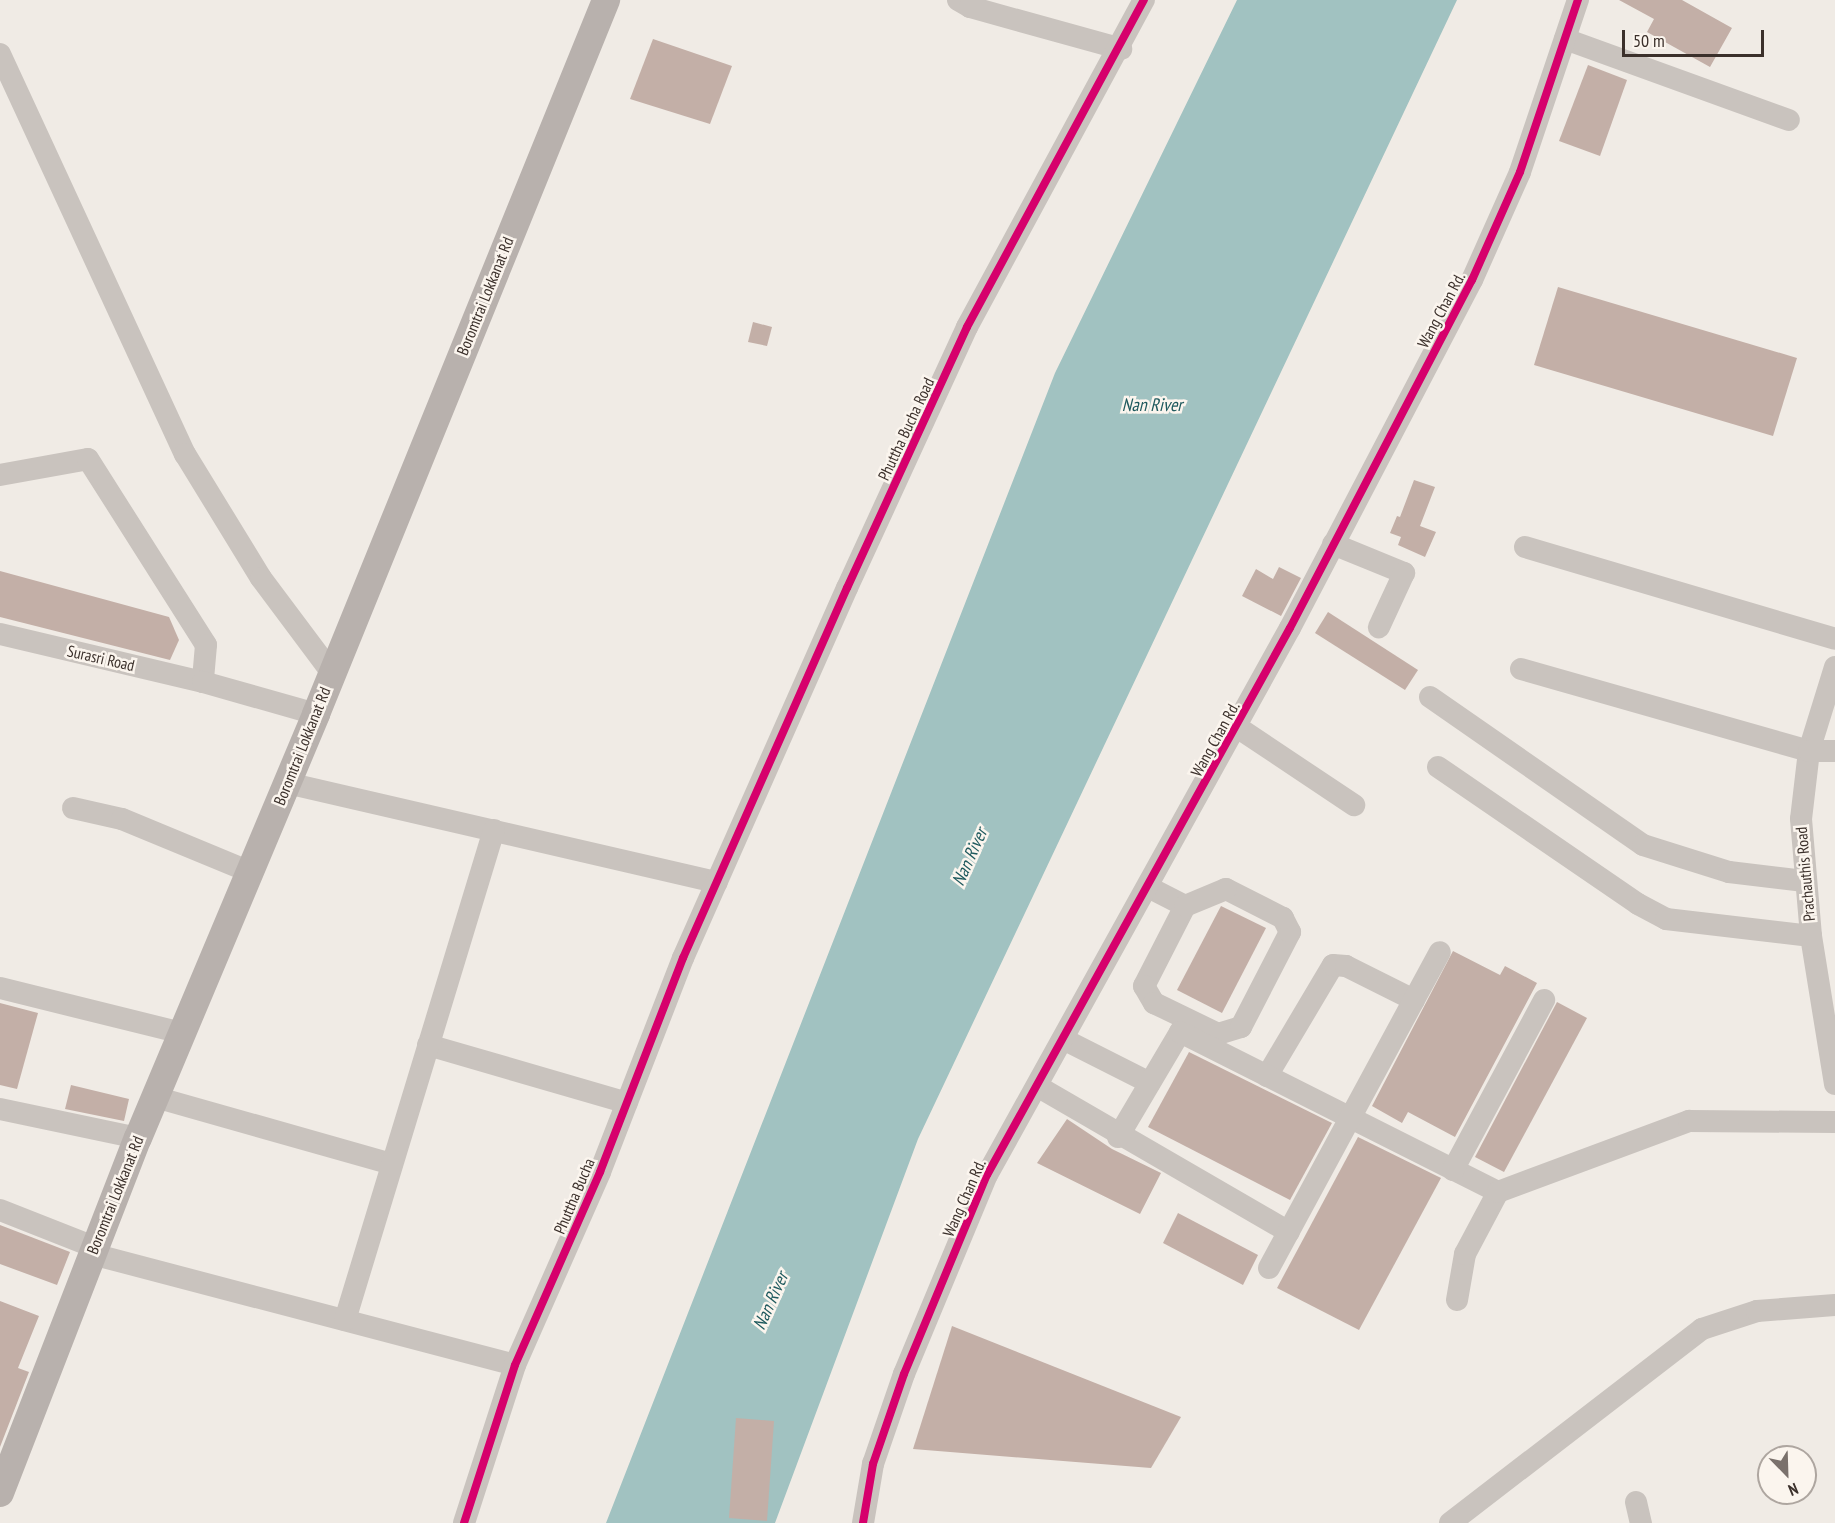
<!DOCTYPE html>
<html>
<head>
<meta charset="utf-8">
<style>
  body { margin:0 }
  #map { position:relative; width:1835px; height:1523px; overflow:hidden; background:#f0ebe5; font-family:"PT Sans Narrow",sans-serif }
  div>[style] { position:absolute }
  .water>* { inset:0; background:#a1c2c1 }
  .building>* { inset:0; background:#c3afa7 }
  .minor>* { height:22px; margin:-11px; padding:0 11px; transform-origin:11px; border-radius:11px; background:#c9c3be }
  .major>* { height:28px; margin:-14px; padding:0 14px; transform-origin:14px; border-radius:14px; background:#b8b1ad }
  .cycleway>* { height:8px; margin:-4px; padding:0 4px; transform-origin:4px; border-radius:4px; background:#d6006c }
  span { translate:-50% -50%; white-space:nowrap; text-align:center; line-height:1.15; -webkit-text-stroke:5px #fbf5ee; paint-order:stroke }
  .street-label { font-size:16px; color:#3b302b }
  .water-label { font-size:18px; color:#1f5a5e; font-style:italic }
  .north { position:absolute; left:1757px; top:1445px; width:60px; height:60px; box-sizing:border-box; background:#fbf5ee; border:2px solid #aea6a0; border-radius:50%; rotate:157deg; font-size:16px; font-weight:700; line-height:24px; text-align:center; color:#3b302b }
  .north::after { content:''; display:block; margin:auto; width:21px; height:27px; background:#7a716c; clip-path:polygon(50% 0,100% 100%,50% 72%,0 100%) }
  .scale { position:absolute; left:1622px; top:30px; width:142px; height:27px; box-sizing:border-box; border:3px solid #3b302b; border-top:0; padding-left:8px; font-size:18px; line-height:21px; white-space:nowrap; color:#3b302b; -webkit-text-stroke:4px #fbf5ee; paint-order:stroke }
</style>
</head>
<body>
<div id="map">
  <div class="water">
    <i style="clip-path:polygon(1237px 0,1457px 0,918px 1139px,775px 1523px,606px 1523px,1055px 373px)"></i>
  </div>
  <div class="building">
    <i style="clip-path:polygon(1619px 0,1682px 0,1732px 28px,1710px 67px,1647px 32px,1654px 19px)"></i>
    <i style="clip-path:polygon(653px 39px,732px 66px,710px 124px,630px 99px)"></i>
    <i style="clip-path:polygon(1588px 65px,1627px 80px,1600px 156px,1559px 141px)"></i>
    <i style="clip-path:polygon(1558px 287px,1797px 358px,1773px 436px,1534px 365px)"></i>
    <i style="clip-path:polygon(753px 322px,772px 327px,767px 346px,748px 342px)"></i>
    <i style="clip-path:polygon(1414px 480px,1435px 487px,1420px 526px,1436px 532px,1425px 557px,1398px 545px,1401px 537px,1390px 533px,1397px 516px,1400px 517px)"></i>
    <i style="clip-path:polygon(1279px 567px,1301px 578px,1281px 616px,1242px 596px,1256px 569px,1273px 579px)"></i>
    <i style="clip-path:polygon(0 571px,169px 617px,179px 640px,170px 660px,0 617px)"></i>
    <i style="clip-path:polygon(1328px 612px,1418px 670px,1405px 690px,1315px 633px)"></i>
    <i style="clip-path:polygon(1221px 906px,1266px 928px,1222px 1013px,1177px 990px)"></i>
    <i style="clip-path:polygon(1453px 951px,1500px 975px,1505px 966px,1537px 983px,1455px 1137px,1408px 1112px,1402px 1123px,1372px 1106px)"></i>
    <i style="clip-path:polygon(1557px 1002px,1587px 1018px,1504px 1172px,1475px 1157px)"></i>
    <i style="clip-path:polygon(0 1003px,38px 1013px,17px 1089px,0 1085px)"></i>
    <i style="clip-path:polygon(1189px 1052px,1332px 1123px,1290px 1200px,1148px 1127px)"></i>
    <i style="clip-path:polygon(71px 1085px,129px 1099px,124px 1121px,65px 1109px)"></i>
    <i style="clip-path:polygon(1067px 1119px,1112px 1149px,1161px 1173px,1140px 1214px,1037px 1163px)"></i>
    <i style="clip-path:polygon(1358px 1137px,1441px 1178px,1359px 1330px,1277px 1288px)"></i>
    <i style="clip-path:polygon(1178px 1213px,1258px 1255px,1243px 1285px,1163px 1243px)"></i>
    <i style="clip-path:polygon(0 1225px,70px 1252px,57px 1285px,0 1264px)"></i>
    <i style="clip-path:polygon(0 1301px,39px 1316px,18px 1368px,29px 1372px,0 1447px)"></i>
    <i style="clip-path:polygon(952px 1326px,1181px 1417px,1151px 1468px,913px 1449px)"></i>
    <i style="clip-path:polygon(736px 1418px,774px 1421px,767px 1521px,729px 1518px)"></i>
  </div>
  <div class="minor">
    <i style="left:958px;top:0;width:14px;rotate:30deg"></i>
    <i style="left:970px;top:7px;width:157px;rotate:15.5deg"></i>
    <i style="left:1565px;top:39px;width:238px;rotate:19.9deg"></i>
    <i style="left:0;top:54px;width:441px;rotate:65.2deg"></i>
    <i style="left:185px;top:454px;width:145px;rotate:58.5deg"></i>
    <i style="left:261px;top:578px;width:119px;rotate:53.2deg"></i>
    <i style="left:0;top:475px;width:89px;rotate:-10.3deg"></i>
    <i style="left:88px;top:459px;width:220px;rotate:57.6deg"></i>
    <i style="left:206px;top:645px;width:37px;rotate:95deg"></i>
    <i style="left:1333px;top:544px;width:77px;rotate:22.2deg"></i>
    <i style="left:1404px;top:573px;width:60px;rotate:114.8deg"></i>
    <i style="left:1525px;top:547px;width:323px;rotate:16.5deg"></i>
    <i style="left:0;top:634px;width:209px;rotate:13.3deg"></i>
    <i style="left:203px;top:682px;width:117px;rotate:15.8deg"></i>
    <i style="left:1835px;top:667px;width:88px;rotate:107.2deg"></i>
    <i style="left:1809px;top:751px;width:68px;rotate:96.7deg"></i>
    <i style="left:1801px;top:819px;width:117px;rotate:85.1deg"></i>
    <i style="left:1811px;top:936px;width:150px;rotate:80.8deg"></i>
    <i style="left:1521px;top:669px;width:299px;rotate:15.9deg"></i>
    <i style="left:1809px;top:751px;width:26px"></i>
    <i style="left:1430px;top:697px;width:259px;rotate:34.8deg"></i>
    <i style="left:1643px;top:845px;width:90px;rotate:17.4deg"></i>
    <i style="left:1729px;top:872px;width:76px;rotate:6.8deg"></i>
    <i style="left:1237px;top:727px;width:141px;rotate:33.7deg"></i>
    <i style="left:1438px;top:767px;width:242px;rotate:34.4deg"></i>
    <i style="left:1638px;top:904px;width:32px;rotate:28deg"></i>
    <i style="left:1666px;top:919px;width:146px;rotate:6.7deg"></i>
    <i style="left:287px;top:783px;width:441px;rotate:13deg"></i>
    <i style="left:73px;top:808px;width:50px;rotate:12.7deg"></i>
    <i style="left:122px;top:819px;width:139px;rotate:22.5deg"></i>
    <i style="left:1150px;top:888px;width:39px;rotate:27deg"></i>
    <i style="left:1185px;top:906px;width:90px;rotate:117.1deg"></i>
    <i style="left:1144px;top:986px;width:20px;rotate:60deg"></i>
    <i style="left:1154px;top:1003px;width:71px;rotate:25.8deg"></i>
    <i style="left:1218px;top:1034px;width:24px;rotate:-17deg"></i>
    <i style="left:1241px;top:1027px;width:107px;rotate:-62.7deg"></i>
    <i style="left:1290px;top:932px;width:16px;rotate:-117deg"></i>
    <i style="left:1283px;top:918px;width:64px;rotate:-153deg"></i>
    <i style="left:1226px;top:889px;width:44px;rotate:157.5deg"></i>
    <i style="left:0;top:988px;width:187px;rotate:13.9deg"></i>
    <i style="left:1063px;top:1039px;width:97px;rotate:26.8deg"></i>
    <i style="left:428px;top:1045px;width:207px;rotate:16.2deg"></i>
    <i style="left:1267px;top:1076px;width:129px;rotate:-59.3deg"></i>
    <i style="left:1333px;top:965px;width:13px;rotate:4deg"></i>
    <i style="left:1346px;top:966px;width:76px;rotate:26.6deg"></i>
    <i style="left:1037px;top:1086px;width:291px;rotate:30.1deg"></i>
    <i style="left:155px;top:1097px;width:246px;rotate:15.8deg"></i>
    <i style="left:0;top:1109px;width:141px;rotate:11.9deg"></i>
    <i style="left:1118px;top:1137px;width:122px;rotate:-59.4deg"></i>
    <i style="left:1180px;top:1032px;width:356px;rotate:26.7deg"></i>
    <i style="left:1453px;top:1170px;width:193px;rotate:-61.8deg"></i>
    <i style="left:0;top:1210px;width:101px;rotate:21.5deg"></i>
    <i style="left:92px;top:1254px;width:437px;rotate:14.7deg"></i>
    <i style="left:1269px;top:1268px;width:359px;rotate:-61.6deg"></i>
    <i style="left:1457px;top:1300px;width:47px;rotate:-80.1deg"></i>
    <i style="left:1465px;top:1254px;width:70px;rotate:-62deg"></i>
    <i style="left:1498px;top:1192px;width:204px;rotate:-20.4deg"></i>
    <i style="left:1689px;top:1121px;width:146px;rotate:0.4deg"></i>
    <i style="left:345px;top:1320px;width:512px;rotate:-73.09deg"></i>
    <i style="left:1636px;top:1502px;width:22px;rotate:77deg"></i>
    <i style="left:464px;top:1523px;width:166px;rotate:-72.1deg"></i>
    <i style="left:515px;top:1365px;width:211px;rotate:-66.2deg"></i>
    <i style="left:600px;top:1172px;width:230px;rotate:-68.8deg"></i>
    <i style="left:683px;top:958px;width:405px;rotate:-66.1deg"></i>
    <i style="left:847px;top:588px;width:287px;rotate:-65.3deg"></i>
    <i style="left:967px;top:327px;width:372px;rotate:-61.6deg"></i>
    <i style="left:863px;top:1523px;width:60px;rotate:-80.4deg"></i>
    <i style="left:873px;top:1464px;width:95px;rotate:-71deg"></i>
    <i style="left:904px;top:1374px;width:216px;rotate:-67.4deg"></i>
    <i style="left:987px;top:1175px;width:625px;rotate:-61.02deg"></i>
    <i style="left:1290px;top:628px;width:393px;rotate:-62.4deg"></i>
    <i style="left:1472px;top:280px;width:118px;rotate:-66deg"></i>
    <i style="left:1520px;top:172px;width:182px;rotate:-71.4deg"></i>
    <i style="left:1450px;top:1523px;width:318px;rotate:-37.6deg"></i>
    <i style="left:1702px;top:1329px;width:58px;rotate:-18.1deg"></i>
    <i style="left:1757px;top:1311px;width:78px;rotate:-4.4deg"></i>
  </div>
  <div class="major">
    <i style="left:0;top:1493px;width:381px;rotate:-68.8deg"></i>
    <i style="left:138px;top:1138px;width:460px;rotate:-67.2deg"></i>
    <i style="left:316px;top:714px;width:771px;rotate:-67.89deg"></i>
  </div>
  <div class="cycleway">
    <i style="left:464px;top:1523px;width:166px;rotate:-72.1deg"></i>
    <i style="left:515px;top:1365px;width:211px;rotate:-66.2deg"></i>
    <i style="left:600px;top:1172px;width:230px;rotate:-68.8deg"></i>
    <i style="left:683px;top:958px;width:405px;rotate:-66.1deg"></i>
    <i style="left:847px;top:588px;width:287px;rotate:-65.3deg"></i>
    <i style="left:967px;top:327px;width:372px;rotate:-61.6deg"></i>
    <i style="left:863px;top:1523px;width:60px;rotate:-80.4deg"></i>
    <i style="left:873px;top:1464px;width:95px;rotate:-71deg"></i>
    <i style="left:904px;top:1374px;width:216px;rotate:-67.4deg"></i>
    <i style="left:987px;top:1175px;width:625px;rotate:-61.02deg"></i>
    <i style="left:1290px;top:628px;width:393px;rotate:-62.4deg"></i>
    <i style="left:1472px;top:280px;width:118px;rotate:-66deg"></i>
    <i style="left:1520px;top:172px;width:182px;rotate:-71.4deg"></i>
  </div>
  <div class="street-label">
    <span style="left:485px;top:296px;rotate:-68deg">Boromtrai Lokkanat Rd</span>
    <span style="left:1441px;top:310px;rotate:-62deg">Wang Chan Rd.</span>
    <span style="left:906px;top:429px;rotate:-65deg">Phuttha Bucha Road</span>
    <span style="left:101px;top:658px;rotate:13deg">Surasri Road</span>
    <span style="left:1215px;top:739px;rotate:-61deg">Wang Chan Rd.</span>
    <span style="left:302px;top:746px;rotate:-68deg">Boromtrai Lokkanat Rd</span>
    <span style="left:1805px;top:874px;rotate:-95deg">Prachauthis Road</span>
    <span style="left:115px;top:1195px;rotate:-68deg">Boromtrai Lokkanat Rd</span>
    <span style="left:574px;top:1196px;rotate:-67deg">Phuttha Bucha</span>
    <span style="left:964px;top:1198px;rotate:-66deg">Wang Chan Rd.</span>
  </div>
  <div class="water-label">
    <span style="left:1152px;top:405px">Nan River</span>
    <span style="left:970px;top:857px;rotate:-66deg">Nan River</span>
    <span style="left:771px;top:1301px;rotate:-66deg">Nan River</span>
  </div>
  <div class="north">N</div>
  <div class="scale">50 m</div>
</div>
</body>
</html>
